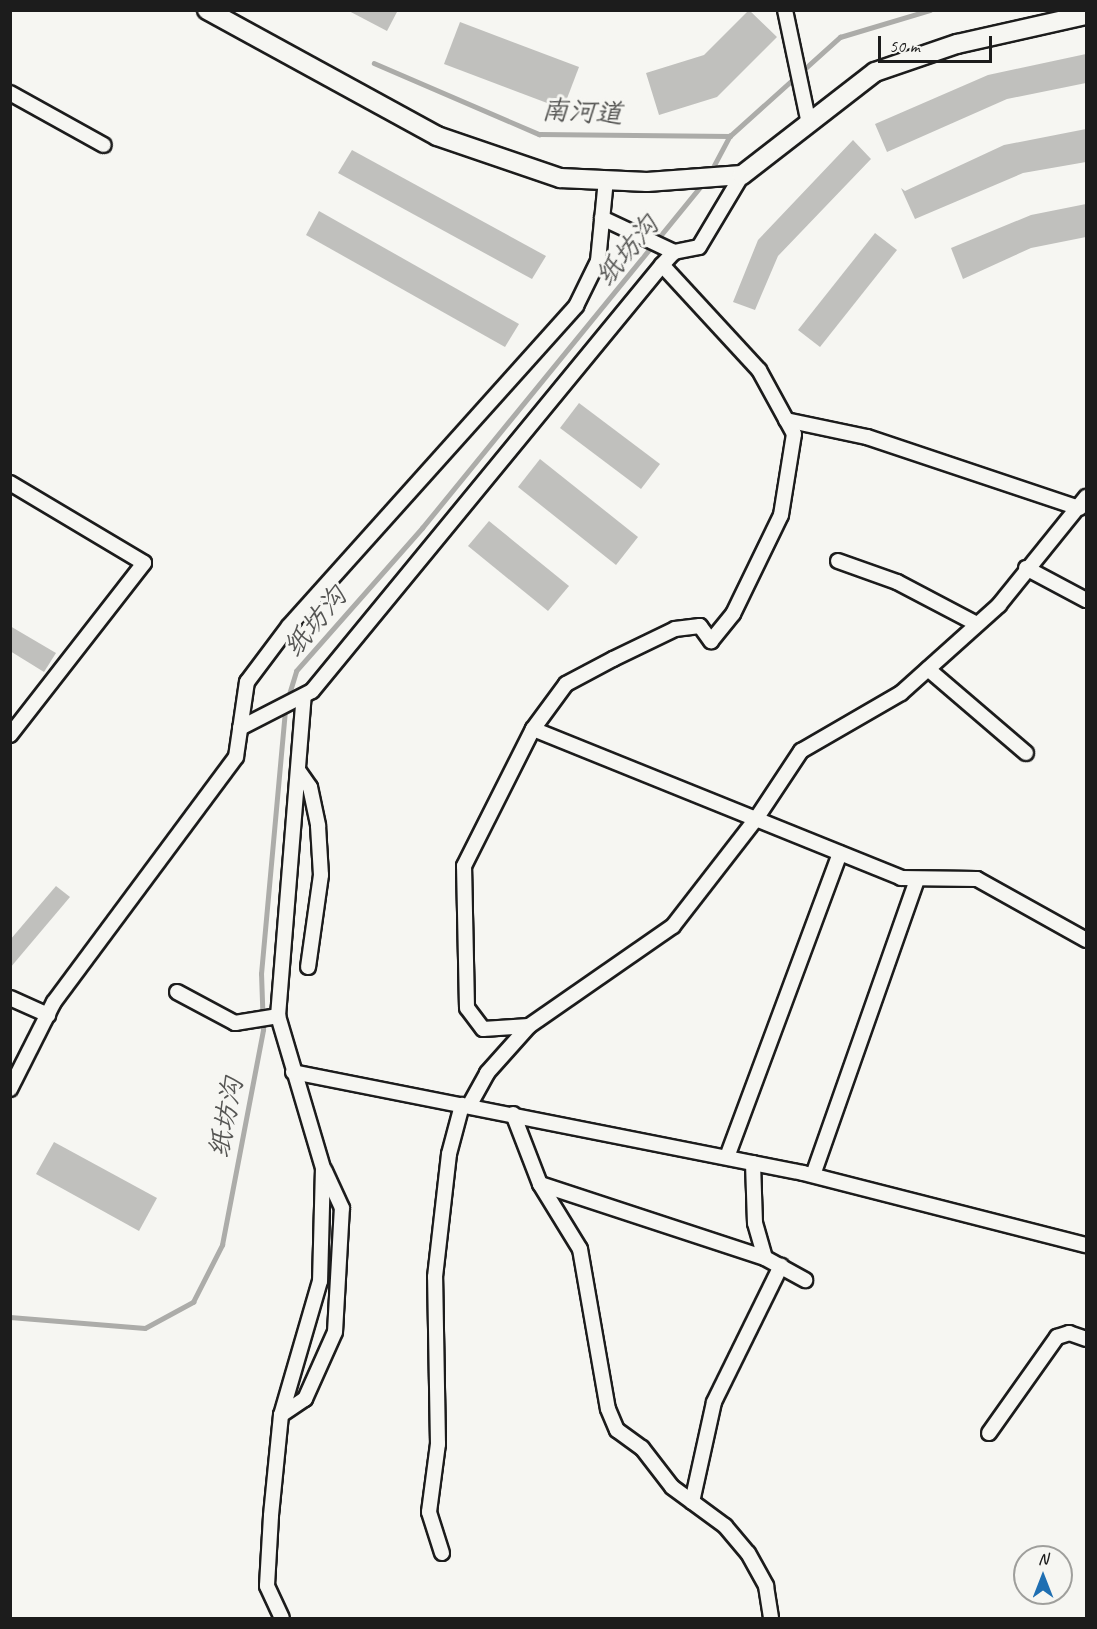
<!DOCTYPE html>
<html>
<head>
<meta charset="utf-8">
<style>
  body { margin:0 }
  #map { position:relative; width:1097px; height:1629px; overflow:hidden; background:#f6f6f2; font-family:Caveat,"LXGW WenKai TC",sans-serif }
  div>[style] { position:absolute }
  .stream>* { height:4.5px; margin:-2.25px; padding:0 2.25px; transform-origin:2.25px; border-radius:2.25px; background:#acaca9 }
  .building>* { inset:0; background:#c0c0bd }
  .roads { filter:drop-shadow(2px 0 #1c1c1c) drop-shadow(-2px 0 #1c1c1c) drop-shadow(0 2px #1c1c1c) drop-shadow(0 -2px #1c1c1c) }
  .minor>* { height:14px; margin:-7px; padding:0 7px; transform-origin:7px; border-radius:7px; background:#f6f6f2 }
  .tertiary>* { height:18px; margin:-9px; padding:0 9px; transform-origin:9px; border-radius:9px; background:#f6f6f2 }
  span { translate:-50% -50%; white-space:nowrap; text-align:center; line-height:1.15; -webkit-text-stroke:6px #f6f6f2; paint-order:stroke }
  .water-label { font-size:27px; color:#565654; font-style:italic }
  .frame { position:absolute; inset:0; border:12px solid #1c1c1c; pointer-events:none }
  .north { position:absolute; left:1013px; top:1545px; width:60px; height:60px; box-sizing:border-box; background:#f6f6f2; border:2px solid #9f9f9c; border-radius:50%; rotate:0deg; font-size:16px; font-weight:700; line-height:24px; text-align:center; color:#1c1c1c }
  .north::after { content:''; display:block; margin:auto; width:21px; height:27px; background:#1f6fb2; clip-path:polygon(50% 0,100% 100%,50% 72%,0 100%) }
  .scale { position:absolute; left:878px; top:36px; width:114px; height:27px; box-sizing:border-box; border:3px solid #1c1c1c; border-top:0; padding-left:8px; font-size:18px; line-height:21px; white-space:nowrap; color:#1c1c1c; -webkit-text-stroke:4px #f6f6f2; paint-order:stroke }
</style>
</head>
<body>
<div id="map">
  <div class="stream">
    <i style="left:374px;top:63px;width:180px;rotate:23.3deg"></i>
    <i style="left:539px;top:134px;width:191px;rotate:0.6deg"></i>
    <i style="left:711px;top:171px;width:40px;rotate:-62deg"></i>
    <i style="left:730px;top:136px;width:148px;rotate:-42deg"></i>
    <i style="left:840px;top:37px;width:94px;rotate:-16.7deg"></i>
    <i style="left:287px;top:701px;width:31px;rotate:-73deg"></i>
    <i style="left:296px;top:671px;width:191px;rotate:-48.6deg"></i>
    <i style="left:422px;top:528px;width:444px;rotate:-50.8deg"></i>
    <i style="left:10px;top:1317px;width:135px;rotate:4.7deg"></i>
    <i style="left:145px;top:1328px;width:55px;rotate:-28.4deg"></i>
    <i style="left:193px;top:1302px;width:64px;rotate:-63deg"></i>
    <i style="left:222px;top:1245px;width:219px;rotate:-79.2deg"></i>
    <i style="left:263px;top:1030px;width:56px;rotate:-92deg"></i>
    <i style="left:261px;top:974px;width:266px;rotate:-84.8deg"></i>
  </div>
  <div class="building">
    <i style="clip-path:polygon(347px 10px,398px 10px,387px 31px)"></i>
    <i style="clip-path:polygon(749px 10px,777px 37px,717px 97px,659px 115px,646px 73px,704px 55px)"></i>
    <i style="clip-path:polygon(460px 22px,579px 67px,563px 109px,444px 64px)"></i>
    <i style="clip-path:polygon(1086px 54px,1086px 83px,1007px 99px,887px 152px,875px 124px,988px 75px)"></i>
    <i style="clip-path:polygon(1086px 129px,1086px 162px,1023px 173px,915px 219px,901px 188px,905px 191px,1004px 145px)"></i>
    <i style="clip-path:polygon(853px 140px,871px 159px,778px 256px,755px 310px,733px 302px,758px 240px)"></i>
    <i style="clip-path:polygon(352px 150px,546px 256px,532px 279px,338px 173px)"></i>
    <i style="clip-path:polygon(1086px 204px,1086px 237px,1031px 248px,963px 279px,951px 248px,1031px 215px)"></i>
    <i style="clip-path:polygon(319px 211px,519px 324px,505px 347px,306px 235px)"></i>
    <i style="clip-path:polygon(875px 233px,897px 250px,820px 347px,798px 330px)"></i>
    <i style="clip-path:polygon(579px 403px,660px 464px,641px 489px,560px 428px)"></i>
    <i style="clip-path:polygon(540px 459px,638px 537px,616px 565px,518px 487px)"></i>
    <i style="clip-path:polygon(489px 521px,569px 586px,548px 611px,468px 546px)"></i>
    <i style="clip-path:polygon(10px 626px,56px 653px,44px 672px,10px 651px)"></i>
    <i style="clip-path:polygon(56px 886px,70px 897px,10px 968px,10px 940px)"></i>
    <i style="clip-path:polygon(54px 1142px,157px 1198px,139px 1231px,36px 1174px)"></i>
  </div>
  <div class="roads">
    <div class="minor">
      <i style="left:785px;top:10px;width:116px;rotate:78.1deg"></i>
      <i style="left:10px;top:93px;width:107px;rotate:29deg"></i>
      <i style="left:602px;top:218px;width:80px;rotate:25.3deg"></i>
      <i style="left:786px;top:420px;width:83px;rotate:11.9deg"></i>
      <i style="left:867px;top:437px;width:224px;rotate:18.5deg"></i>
      <i style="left:10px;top:483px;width:156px;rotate:30.8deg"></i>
      <i style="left:144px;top:563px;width:218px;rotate:127.9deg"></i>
      <i style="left:838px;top:561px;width:63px;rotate:19.6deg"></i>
      <i style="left:897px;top:582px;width:90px;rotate:27.7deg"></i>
      <i style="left:1026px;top:568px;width:68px;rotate:28.1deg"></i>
      <i style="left:928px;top:669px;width:129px;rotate:40.6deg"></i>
      <i style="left:240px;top:728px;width:81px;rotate:-27.2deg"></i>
      <i style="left:312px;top:691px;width:551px;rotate:-50.59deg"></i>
      <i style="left:662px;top:265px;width:18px;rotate:-47deg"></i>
      <i style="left:674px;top:252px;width:25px;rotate:-11deg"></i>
      <i style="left:699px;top:247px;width:84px;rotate:-59.2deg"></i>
      <i style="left:533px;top:729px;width:56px;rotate:-53.7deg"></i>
      <i style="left:566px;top:684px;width:53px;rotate:-28deg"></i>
      <i style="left:613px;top:659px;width:69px;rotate:-25.8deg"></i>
      <i style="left:675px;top:629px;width:25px;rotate:-7deg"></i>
      <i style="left:700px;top:626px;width:19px;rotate:54deg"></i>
      <i style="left:711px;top:641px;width:35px;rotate:-51deg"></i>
      <i style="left:733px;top:614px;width:110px;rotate:-64.1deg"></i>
      <i style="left:781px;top:515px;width:82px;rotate:-80.9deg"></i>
      <i style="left:794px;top:434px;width:73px;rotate:-118.7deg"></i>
      <i style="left:759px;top:370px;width:143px;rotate:-132.7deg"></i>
      <i style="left:298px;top:770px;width:21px;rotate:55deg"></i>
      <i style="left:310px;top:787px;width:40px;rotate:78deg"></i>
      <i style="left:318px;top:826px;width:49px;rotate:86.5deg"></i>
      <i style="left:321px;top:875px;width:93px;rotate:98deg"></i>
      <i style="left:177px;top:992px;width:66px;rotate:28.1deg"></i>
      <i style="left:235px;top:1023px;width:44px;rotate:-9.2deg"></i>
      <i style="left:278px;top:1016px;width:321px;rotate:-85.4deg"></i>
      <i style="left:10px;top:998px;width:42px;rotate:24.1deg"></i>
      <i style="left:278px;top:1016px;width:159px;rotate:73.5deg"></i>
      <i style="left:323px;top:1168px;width:113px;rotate:91.5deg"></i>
      <i style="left:320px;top:1281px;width:140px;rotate:106.2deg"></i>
      <i style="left:281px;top:1415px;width:101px;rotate:95.7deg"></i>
      <i style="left:271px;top:1516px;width:70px;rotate:93.3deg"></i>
      <i style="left:267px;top:1586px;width:35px;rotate:65deg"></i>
      <i style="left:529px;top:1026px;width:46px;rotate:176.3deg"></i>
      <i style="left:483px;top:1029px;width:26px;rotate:-127deg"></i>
      <i style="left:467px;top:1008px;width:142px;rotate:-91.2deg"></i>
      <i style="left:464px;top:866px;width:153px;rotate:-63.3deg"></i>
      <i style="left:533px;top:729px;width:397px;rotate:22deg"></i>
      <i style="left:901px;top:878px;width:76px;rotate:0.8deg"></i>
      <i style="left:977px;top:879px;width:125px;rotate:29.2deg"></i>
      <i style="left:293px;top:1072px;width:520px;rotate:11.2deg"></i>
      <i style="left:803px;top:1173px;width:292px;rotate:14.3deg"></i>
      <i style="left:10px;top:1089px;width:97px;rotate:-63.2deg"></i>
      <i style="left:54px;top:1002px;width:305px;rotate:-53.4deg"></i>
      <i style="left:236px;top:757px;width:76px;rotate:-81.7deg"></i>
      <i style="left:247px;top:682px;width:70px;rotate:-53.1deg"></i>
      <i style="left:289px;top:626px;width:430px;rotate:-48.1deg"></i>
      <i style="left:576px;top:306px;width:50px;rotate:-63.9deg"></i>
      <i style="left:598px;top:261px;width:81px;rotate:-84.4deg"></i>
      <i style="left:469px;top:1106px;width:38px;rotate:-61deg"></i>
      <i style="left:487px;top:1073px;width:63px;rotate:-48.2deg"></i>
      <i style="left:529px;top:1026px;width:175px;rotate:-34.8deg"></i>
      <i style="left:673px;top:926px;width:135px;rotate:-52.2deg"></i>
      <i style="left:756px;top:819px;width:82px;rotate:-56.5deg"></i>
      <i style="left:801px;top:751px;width:116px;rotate:-30.1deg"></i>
      <i style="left:901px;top:693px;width:132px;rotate:-41.9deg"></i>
      <i style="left:999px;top:605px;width:139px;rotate:-51.1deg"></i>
      <i style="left:513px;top:1114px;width:75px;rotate:68.9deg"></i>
      <i style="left:540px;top:1184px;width:76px;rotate:58.4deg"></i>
      <i style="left:580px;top:1249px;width:162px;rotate:80.1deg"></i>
      <i style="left:608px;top:1409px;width:23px;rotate:67deg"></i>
      <i style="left:617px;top:1430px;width:31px;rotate:36deg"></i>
      <i style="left:642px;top:1448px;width:49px;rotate:52.4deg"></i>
      <i style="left:672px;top:1487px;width:66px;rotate:36.3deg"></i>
      <i style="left:725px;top:1526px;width:35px;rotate:50deg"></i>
      <i style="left:748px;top:1553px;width:38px;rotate:61deg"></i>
      <i style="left:766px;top:1586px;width:32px;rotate:81deg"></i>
      <i style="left:727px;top:1157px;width:324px;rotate:-69.6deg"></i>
      <i style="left:753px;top:1163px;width:60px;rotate:88.1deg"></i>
      <i style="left:755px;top:1223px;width:36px;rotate:74deg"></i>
      <i style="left:813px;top:1175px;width:313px;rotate:-70.6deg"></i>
      <i style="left:540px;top:1184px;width:237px;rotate:18.2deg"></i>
      <i style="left:765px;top:1258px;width:46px;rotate:28.8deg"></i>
      <i style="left:281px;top:1415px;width:29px;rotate:-34deg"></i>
      <i style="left:305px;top:1399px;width:73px;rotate:-65.9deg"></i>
      <i style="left:335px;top:1332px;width:124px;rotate:-86.8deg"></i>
      <i style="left:342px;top:1208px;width:41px;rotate:-114.7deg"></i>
      <i style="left:989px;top:1433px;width:118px;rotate:-54.7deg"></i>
      <i style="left:1057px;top:1337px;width:13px;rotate:-18deg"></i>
      <i style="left:1069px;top:1333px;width:18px;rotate:19deg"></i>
      <i style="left:692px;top:1502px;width:102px;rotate:-77.6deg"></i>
      <i style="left:714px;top:1402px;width:152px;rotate:-63.8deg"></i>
      <i style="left:442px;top:1553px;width:43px;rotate:-107.6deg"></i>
      <i style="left:429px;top:1512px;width:69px;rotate:-82.5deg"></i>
      <i style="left:438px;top:1444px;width:167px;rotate:-91deg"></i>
      <i style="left:435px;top:1277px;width:124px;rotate:-83.5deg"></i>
      <i style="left:449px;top:1154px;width:51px;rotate:-75.1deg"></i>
    </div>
    <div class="tertiary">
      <i style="left:207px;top:10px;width:262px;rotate:28.7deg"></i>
      <i style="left:437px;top:136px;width:130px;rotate:18.9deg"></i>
      <i style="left:560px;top:178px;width:87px;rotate:2.6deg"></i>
      <i style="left:647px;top:182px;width:95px;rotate:-4.2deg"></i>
      <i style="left:742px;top:175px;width:168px;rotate:-37.8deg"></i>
      <i style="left:875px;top:72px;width:87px;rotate:-18.9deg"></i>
      <i style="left:957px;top:44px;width:132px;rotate:-12.7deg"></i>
    </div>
  </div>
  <div class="water-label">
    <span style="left:582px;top:112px;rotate:3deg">南河道</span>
    <span style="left:627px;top:251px;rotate:-50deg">纸坊沟</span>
    <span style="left:315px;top:622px;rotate:-50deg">纸坊沟</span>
    <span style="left:226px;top:1118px;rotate:-79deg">纸坊沟</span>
  </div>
  <div class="frame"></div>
  <div class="north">N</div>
  <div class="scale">50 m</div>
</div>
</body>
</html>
